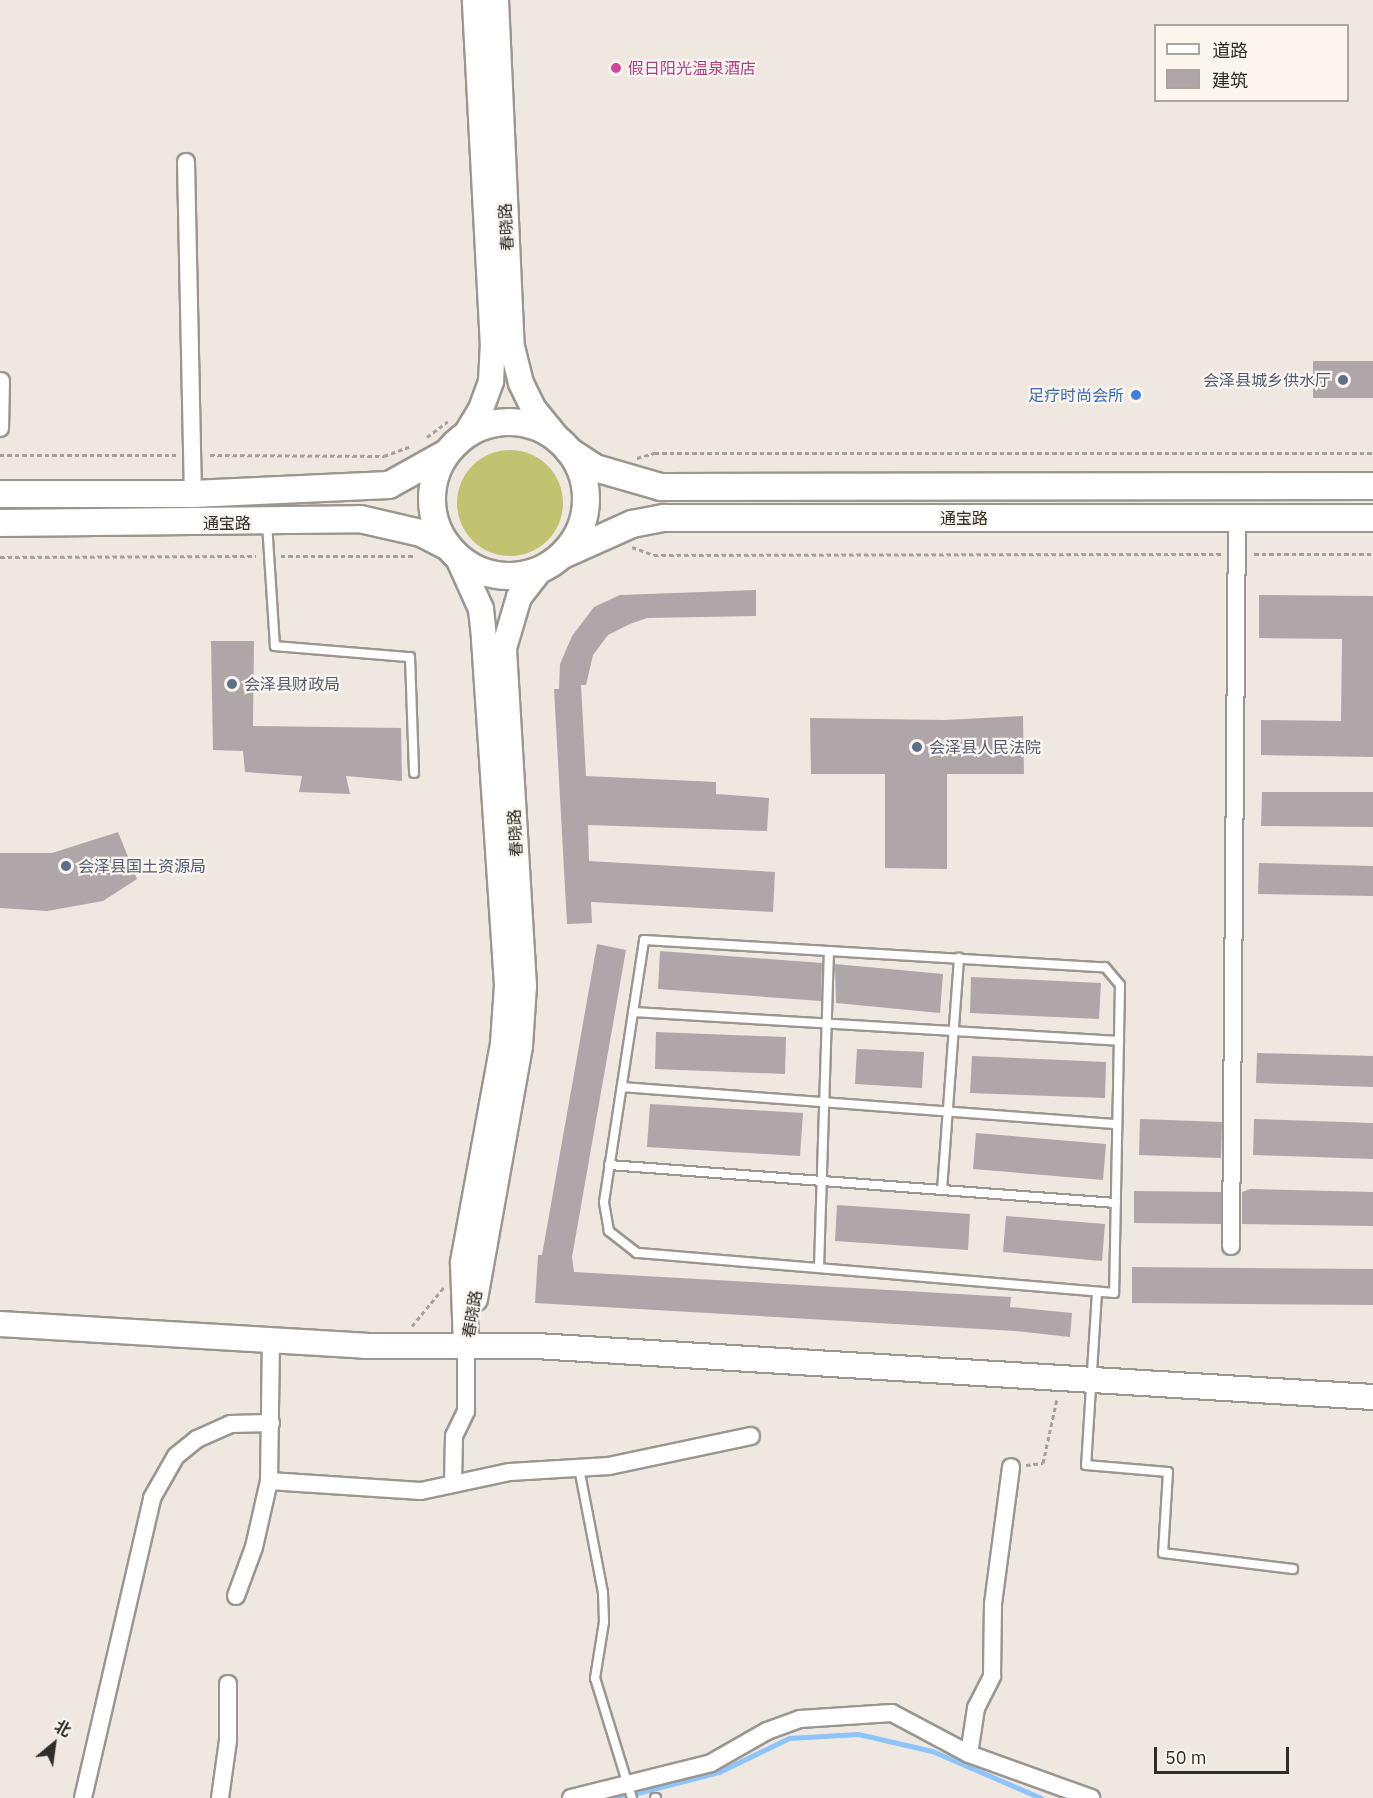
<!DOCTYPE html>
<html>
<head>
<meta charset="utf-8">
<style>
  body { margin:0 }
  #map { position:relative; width:1373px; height:1798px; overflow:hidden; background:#eee8e1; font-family:"IBM Plex Sans","Noto Sans SC",sans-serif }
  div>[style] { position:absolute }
  .green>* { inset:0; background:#c1c371 }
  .round { border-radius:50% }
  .stream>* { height:5px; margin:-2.5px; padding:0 2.5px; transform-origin:2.5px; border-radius:2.5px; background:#8cc4fb }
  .building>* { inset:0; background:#afa6aa }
  .path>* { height:3px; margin-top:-1.5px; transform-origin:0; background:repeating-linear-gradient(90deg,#a5a09b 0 4.5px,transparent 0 7.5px) }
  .roads { filter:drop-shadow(2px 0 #9b9690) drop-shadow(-2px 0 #9b9690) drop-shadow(0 2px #9b9690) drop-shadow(0 -2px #9b9690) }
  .lane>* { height:8px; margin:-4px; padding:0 4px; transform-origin:4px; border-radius:4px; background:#fff }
  .street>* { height:16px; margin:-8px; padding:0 8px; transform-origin:8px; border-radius:8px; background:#fff }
  .secondary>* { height:24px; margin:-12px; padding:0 12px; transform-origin:12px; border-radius:12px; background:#fff }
  .primary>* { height:26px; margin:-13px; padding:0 13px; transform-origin:13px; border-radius:13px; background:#fff }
  .primary>.ring { margin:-13px; padding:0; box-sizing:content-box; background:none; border:26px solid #fff; border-radius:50% }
  .dots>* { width:16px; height:16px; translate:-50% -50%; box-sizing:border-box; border:3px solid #fbf5ee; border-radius:50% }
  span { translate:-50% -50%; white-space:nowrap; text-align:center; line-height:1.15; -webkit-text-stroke:4.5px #fbf5ee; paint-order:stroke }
  .hotel-label { font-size:16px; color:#b23c85 }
  .left { translate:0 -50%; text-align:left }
  .street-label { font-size:16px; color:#2f2d2a }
  .service-label { font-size:16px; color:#4e5e75 }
  .right { translate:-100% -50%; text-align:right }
  .shop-label { font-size:16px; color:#366cbe }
  .legend { position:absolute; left:1154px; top:24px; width:195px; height:78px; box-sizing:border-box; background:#fbf5ee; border:2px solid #a9a5a0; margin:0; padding:8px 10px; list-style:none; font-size:18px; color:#2f2d2a }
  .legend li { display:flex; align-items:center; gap:12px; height:30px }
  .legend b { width:30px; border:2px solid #a9a5a0 }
  .north { position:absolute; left:24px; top:1714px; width:60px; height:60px; -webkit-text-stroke:4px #fbf5ee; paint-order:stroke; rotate:29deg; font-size:16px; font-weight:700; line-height:24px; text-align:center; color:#2f2d2a }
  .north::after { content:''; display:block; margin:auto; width:21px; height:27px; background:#2f2d2a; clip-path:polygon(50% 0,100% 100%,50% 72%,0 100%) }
  .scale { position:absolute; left:1154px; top:1747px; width:135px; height:27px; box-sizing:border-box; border:3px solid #2f2d2a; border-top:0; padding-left:8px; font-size:18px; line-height:21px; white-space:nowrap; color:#2f2d2a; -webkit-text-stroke:4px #fbf5ee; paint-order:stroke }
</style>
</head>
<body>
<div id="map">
  <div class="green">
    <i class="round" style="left:457px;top:450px;width:106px;height:106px"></i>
  </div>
  <div class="stream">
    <i style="left:637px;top:1793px;width:85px;rotate:-14.4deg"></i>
    <i style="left:719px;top:1772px;width:78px;rotate:-25.9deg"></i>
    <i style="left:789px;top:1738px;width:69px;rotate:-3.3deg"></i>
    <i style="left:858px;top:1734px;width:76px;rotate:12.9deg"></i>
    <i style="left:932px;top:1751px;width:119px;rotate:23.3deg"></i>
    <i style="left:615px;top:1798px;width:13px;rotate:-13deg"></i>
  </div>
  <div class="building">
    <i style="clip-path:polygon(1313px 361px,1373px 361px,1373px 398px,1313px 398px)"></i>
    <i style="clip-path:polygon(756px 590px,756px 616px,647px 618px,630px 624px,608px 635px,593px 655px,586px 685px,581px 685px,586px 776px,716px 782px,716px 794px,769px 798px,767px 831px,588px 825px,589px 861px,775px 872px,773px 912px,591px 902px,592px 923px,567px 924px,554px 689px,559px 689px,560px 664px,572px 636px,594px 607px,620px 595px)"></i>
    <i style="clip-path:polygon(1259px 595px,1373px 596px,1373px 757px,1261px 755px,1261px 720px,1341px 721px,1342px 639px,1259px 638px)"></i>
    <i style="clip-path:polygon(211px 641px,254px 641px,253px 726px,401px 728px,402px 781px,346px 776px,350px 794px,299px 792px,302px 776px,245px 772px,243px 751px,213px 750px)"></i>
    <i style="clip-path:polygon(1023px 716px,1024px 774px,947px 774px,947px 869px,885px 868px,885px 774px,811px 774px,810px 718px,944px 720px)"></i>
    <i style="clip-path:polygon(1262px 792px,1373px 792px,1373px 827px,1261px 826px)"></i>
    <i style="clip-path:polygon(118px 832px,137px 879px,103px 901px,47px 911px,0 908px,0 853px,52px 853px)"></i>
    <i style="clip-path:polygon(1259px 863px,1373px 866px,1373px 896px,1258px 894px)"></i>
    <i style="clip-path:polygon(597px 944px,626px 950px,572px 1257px,574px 1272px,1011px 1297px,1010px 1307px,1072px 1313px,1070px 1337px,1015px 1331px,535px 1303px,538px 1255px,542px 1255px)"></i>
    <i style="clip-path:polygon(660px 951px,822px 963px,821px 1001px,658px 989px)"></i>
    <i style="clip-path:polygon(835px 964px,943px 974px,940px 1013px,836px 1003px)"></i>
    <i style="clip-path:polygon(971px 977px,1101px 983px,1099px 1019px,970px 1013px)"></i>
    <i style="clip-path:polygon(656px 1032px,786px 1037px,785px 1074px,655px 1069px)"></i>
    <i style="clip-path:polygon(857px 1049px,924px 1052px,922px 1088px,855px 1084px)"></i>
    <i style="clip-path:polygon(1257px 1053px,1373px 1056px,1373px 1087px,1256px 1083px)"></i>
    <i style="clip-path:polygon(972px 1056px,1106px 1062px,1105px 1098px,970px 1093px)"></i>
    <i style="clip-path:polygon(650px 1104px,803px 1113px,800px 1156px,647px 1147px)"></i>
    <i style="clip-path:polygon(1140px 1119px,1222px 1122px,1221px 1158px,1139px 1155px)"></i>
    <i style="clip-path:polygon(1254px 1119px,1373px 1123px,1373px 1159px,1253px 1155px)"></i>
    <i style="clip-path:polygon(976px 1133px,1106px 1144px,1103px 1180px,973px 1169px)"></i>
    <i style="clip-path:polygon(1250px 1189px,1373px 1192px,1373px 1226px,1242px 1224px,1242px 1192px)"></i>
    <i style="clip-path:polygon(1134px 1191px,1221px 1192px,1221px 1224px,1134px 1223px)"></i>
    <i style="clip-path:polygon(837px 1205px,970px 1214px,968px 1250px,835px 1241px)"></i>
    <i style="clip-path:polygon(1006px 1216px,1105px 1224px,1102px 1261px,1003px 1252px)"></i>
    <i style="clip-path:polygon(1132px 1267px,1373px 1269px,1373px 1305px,1132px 1303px)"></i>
  </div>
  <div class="path">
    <i style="left:427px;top:437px;width:26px;rotate:-37deg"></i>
    <i style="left:0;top:455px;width:176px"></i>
    <i style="left:210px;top:455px;width:174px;rotate:0.3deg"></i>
    <i style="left:384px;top:456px;width:27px;rotate:-20deg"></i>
    <i style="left:637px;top:458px;width:19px;rotate:-16deg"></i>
    <i style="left:655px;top:453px;width:718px"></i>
    <i style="left:632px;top:547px;width:23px;rotate:20deg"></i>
    <i style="left:654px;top:555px;width:567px;rotate:-0.1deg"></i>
    <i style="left:1254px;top:554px;width:119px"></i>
    <i style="left:281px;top:556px;width:134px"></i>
    <i style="left:0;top:557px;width:256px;rotate:-0.2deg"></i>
    <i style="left:412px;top:1326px;width:50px;rotate:-50.6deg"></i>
    <i style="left:1026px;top:1465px;width:17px;rotate:-7deg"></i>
    <i style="left:1043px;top:1463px;width:66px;rotate:-77.7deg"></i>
  </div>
  <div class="roads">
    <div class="lane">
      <i style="left:267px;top:523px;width:123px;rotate:86.3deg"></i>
      <i style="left:275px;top:646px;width:135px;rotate:4.7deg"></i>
      <i style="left:410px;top:657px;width:116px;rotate:88deg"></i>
      <i style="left:644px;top:940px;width:462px;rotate:3.4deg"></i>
      <i style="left:1105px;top:967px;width:23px;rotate:50deg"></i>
      <i style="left:1120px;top:985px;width:308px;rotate:91.1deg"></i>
      <i style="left:1114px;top:1293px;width:479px;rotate:-175.2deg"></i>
      <i style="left:637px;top:1253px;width:36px;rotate:-142deg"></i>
      <i style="left:609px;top:1231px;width:29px;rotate:-100deg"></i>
      <i style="left:604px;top:1202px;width:265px;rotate:-81.3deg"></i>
      <i style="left:633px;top:1012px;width:487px;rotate:3.4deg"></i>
      <i style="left:622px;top:1087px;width:496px;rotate:4.3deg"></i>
      <i style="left:609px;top:1165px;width:508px;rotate:4.29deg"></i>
      <i style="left:942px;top:1190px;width:233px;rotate:-85.8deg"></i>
      <i style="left:819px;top:1268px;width:317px;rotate:-88.2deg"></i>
      <i style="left:1097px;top:1292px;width:173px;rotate:93.6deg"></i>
      <i style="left:1086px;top:1465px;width:82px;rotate:4.9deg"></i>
      <i style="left:1168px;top:1472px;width:81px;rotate:93.5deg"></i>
      <i style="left:1163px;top:1553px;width:131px;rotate:7deg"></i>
      <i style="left:579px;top:1468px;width:127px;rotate:79.1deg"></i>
      <i style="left:603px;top:1593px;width:29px;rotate:88deg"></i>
      <i style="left:604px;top:1622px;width:57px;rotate:99.1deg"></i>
      <i style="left:595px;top:1678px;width:126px;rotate:72.9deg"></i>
      <i style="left:655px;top:1798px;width:1px"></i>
    </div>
    <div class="street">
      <i style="left:186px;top:162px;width:332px;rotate:88.8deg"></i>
      <i style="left:0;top:428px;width:47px;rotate:-88.8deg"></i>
      <i style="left:1231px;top:1246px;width:728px;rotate:-89.53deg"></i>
      <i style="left:269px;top:1481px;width:152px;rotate:3.8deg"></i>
      <i style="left:421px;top:1491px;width:91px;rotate:-12.1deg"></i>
      <i style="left:510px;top:1472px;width:99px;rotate:-3.5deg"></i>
      <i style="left:609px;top:1466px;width:145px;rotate:-11.9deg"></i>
      <i style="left:453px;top:1484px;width:48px;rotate:-88.8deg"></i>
      <i style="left:454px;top:1436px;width:28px;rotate:-64deg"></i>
      <i style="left:466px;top:1411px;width:65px;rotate:-90deg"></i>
      <i style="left:236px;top:1596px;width:52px;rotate:-69.8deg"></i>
      <i style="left:254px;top:1547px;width:68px;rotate:-77.2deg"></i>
      <i style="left:269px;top:1481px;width:142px;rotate:-89.2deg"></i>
      <i style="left:969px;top:1754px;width:47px;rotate:-81.3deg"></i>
      <i style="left:976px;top:1708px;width:36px;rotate:-63deg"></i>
      <i style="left:992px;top:1676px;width:72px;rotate:-89.2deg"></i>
      <i style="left:993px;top:1604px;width:138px;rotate:-82.5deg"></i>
      <i style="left:83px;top:1798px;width:308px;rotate:-77deg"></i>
      <i style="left:152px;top:1498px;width:48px;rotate:-60.3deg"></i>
      <i style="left:176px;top:1456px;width:27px;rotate:-39deg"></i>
      <i style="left:197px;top:1439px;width:36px;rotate:-24deg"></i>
      <i style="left:230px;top:1424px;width:41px;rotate:-1.4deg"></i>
      <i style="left:220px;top:1798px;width:59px;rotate:-82.1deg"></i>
      <i style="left:228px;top:1740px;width:56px;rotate:-90deg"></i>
      <i style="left:571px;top:1798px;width:144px;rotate:-14deg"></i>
      <i style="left:711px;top:1763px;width:64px;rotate:-29.7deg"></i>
      <i style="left:767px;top:1731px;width:35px;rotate:-20deg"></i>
      <i style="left:800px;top:1719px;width:92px;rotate:-3.7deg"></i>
      <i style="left:892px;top:1713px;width:87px;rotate:28deg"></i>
      <i style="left:969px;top:1754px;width:130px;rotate:19.8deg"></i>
    </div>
    <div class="secondary">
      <i style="left:496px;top:0;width:347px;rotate:87.4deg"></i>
      <i style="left:512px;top:347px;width:37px;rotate:76deg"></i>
      <i style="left:521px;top:383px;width:28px;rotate:64deg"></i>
      <i style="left:533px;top:408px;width:41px;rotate:50.9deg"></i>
      <i style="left:466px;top:434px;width:29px;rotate:-59deg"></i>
      <i style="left:481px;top:409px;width:30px;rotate:-70deg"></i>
      <i style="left:491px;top:381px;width:34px;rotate:-87deg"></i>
      <i style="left:493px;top:347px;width:347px;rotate:-93deg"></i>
      <i style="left:458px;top:558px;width:56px;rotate:65.7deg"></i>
      <i style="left:481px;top:609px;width:30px;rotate:84deg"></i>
      <i style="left:484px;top:639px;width:347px;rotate:86.2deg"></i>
      <i style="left:507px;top:985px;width:59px;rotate:93.9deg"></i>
      <i style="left:503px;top:1044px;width:223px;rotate:100.4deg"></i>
      <i style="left:463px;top:1263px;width:83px;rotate:87.9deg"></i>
      <i style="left:475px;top:1299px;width:257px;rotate:-79.9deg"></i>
      <i style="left:520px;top:1046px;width:60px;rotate:-86.2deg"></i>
      <i style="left:524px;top:986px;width:339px;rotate:-93.4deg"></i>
      <i style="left:504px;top:648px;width:53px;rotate:-73.6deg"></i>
      <i style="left:519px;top:597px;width:33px;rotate:-52deg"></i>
      <i style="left:0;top:1324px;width:366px;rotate:3.4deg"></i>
      <i style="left:365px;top:1346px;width:171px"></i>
      <i style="left:536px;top:1346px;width:839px;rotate:3.49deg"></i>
    </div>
    <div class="primary">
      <i class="ring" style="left:432px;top:422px;width:128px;height:128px"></i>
      <i style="left:569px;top:451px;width:31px;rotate:33deg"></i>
      <i style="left:595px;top:468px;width:69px;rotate:16.1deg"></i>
      <i style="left:661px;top:487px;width:712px;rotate:-0.08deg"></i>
      <i style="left:0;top:494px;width:193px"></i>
      <i style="left:193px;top:494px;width:196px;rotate:-2.6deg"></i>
      <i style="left:389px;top:485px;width:64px;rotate:-29deg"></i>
      <i style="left:0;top:523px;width:360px;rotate:-0.6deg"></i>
      <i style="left:360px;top:519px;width:63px;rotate:12.9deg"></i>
      <i style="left:421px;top:533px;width:30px;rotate:27deg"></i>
      <i style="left:563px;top:555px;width:76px;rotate:-24.2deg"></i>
      <i style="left:632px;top:524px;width:33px;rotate:-11deg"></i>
      <i style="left:664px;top:518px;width:709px"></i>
    </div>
  </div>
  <div class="dots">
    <i style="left:616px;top:68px;background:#d1479c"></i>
    <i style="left:1343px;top:380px;background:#5c6f8a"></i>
    <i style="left:1136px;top:395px;background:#3f7fe0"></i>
    <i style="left:232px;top:684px;background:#5c6f8a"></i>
    <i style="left:917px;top:747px;background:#5c6f8a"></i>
    <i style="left:66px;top:866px;background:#5c6f8a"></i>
  </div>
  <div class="hotel-label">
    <span class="left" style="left:628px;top:68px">假日阳光温泉酒店</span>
  </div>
  <div class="street-label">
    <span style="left:506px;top:227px;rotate:-93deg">春晓路</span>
    <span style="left:964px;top:518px">通宝路</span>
    <span style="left:227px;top:523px">通宝路</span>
    <span style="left:515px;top:833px;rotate:-93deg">春晓路</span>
    <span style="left:472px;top:1314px;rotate:-80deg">春晓路</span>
  </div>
  <div class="service-label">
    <span class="right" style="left:1331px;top:380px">会泽县城乡供水厅</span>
    <span class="left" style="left:244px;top:684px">会泽县财政局</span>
    <span class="left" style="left:929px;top:747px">会泽县人民法院</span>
    <span class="left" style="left:78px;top:866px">会泽县国土资源局</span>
  </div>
  <div class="shop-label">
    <span class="right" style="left:1124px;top:395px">足疗时尚会所</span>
  </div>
  <ul class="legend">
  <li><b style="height:8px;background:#fff"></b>道路</li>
  <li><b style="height:16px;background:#afa6aa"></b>建筑</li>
  </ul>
  <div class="north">北</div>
  <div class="scale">50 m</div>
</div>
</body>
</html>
